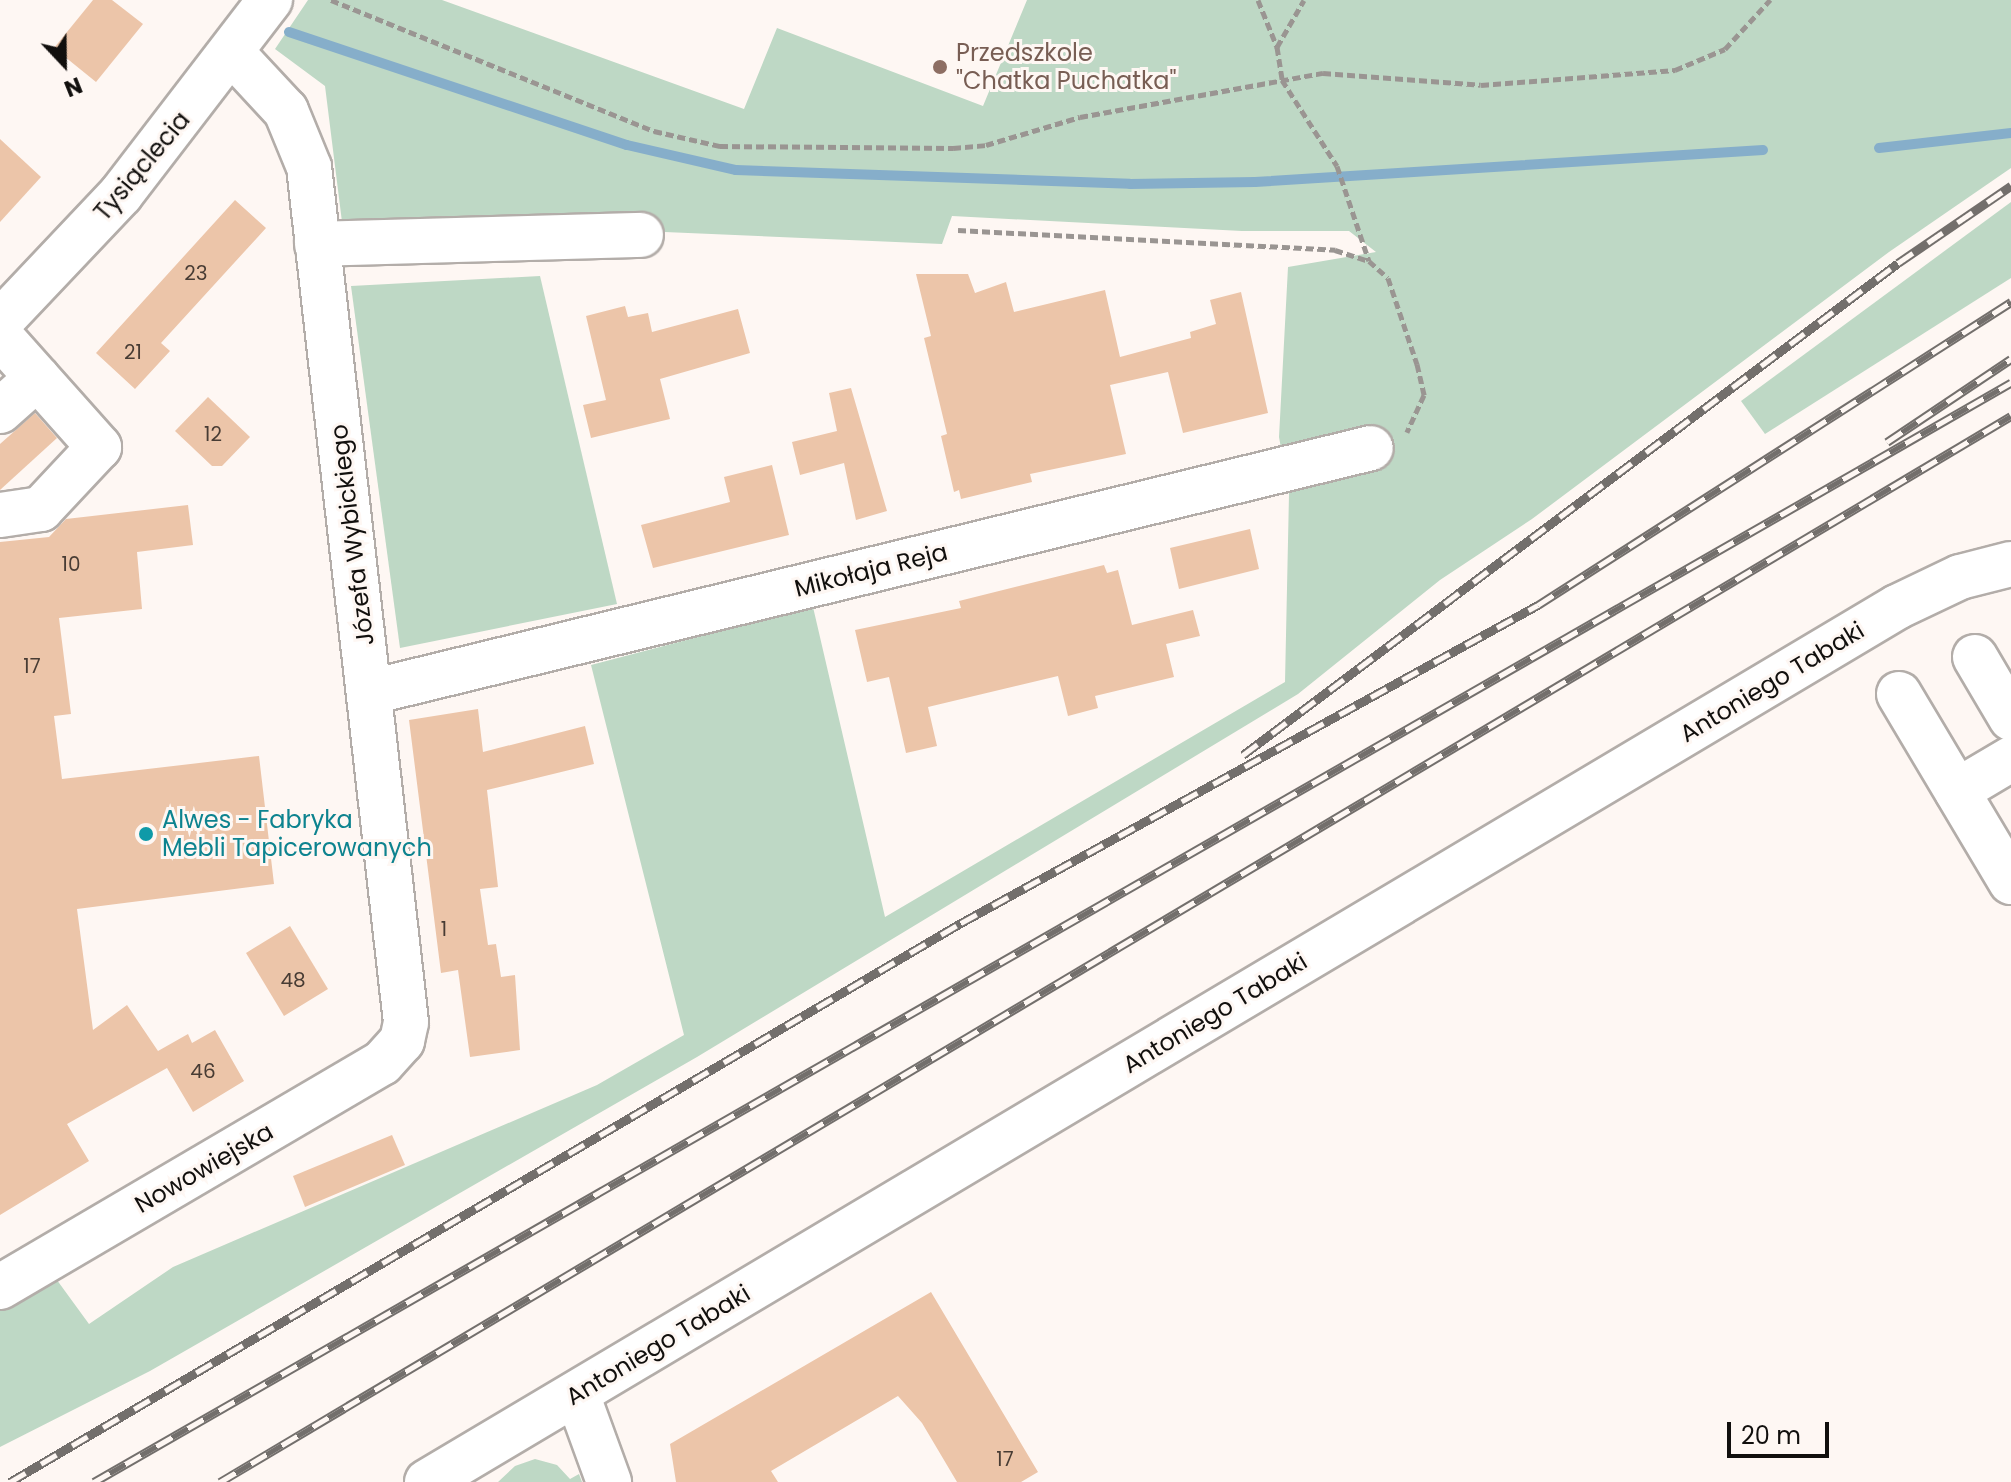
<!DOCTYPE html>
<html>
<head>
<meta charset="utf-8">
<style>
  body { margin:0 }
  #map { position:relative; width:2011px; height:1482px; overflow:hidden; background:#fef7f3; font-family:Poppins,sans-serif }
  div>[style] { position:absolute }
  .green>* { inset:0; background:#bed8c5 }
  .stream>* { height:10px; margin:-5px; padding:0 5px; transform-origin:5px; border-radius:5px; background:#86aeca }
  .building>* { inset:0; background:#ecc5a9 }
  .path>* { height:5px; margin-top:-2.5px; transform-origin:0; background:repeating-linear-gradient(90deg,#9a9592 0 8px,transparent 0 12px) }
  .roads { filter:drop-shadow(2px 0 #b3ada9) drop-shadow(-2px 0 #b3ada9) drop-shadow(0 2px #b3ada9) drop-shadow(0 -2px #b3ada9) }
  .minor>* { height:44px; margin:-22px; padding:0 22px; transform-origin:22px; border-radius:22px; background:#fff }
  .rail>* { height:9px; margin-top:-4.5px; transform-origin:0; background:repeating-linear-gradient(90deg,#fef7f3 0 18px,#736f6c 0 36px); box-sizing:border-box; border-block:2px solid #736f6c }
  .dots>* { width:22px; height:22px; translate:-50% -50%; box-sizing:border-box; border:4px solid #fef7f3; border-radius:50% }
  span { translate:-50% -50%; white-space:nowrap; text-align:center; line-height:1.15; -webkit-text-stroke:6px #fef7f3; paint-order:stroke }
  .number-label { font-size:20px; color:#483c34 }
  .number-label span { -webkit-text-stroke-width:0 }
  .education-label { font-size:24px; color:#785e54 }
  .left { translate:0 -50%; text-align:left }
  .street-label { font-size:24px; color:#110f0d }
  .culture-label { font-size:24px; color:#0d838f }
  .north { position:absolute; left:24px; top:24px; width:80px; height:80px; -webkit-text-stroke:6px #fef7f3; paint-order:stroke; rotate:158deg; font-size:22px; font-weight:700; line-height:32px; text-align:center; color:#110f0d }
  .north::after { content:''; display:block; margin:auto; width:28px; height:36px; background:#110f0d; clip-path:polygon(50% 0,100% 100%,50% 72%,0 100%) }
  .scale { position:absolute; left:1727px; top:1422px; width:102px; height:36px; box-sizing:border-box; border:4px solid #110f0d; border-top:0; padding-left:10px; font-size:24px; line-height:28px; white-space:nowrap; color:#110f0d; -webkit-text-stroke:6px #fef7f3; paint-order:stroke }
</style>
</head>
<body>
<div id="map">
  <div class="green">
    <i style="clip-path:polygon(308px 0,442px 0,744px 109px,777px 28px,983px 106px,1027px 0,2011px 0,2011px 168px,1889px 252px,1532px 519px,1440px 580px,1298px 694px,697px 1057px,150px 1371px,0 1447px,0 1311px,54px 1276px,89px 1324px,173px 1267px,597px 1085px,684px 1035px,591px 665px,813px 607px,885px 917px,1285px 682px,1289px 494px,1279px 437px,1288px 267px,1376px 252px,1349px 231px,1242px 231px,952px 216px,942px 244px,618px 230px,343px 230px,325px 86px,275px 49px)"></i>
    <i style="clip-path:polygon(2011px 202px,2011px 278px,1765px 434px,1741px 401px)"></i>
    <i style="clip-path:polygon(540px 276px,617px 604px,400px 648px,351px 286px)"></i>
    <i style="clip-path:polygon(535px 1459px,557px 1465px,570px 1479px,579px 1474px,582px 1482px,498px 1482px,515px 1466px)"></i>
  </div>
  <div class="stream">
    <i style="left:289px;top:32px;width:356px;rotate:18.5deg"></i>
    <i style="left:627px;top:145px;width:112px;rotate:12.9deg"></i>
    <i style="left:736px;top:170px;width:394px;rotate:2deg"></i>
    <i style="left:1130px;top:184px;width:125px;rotate:-0.9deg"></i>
    <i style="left:1255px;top:182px;width:509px;rotate:-3.6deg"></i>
    <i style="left:1879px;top:148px;width:133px;rotate:-6.5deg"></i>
  </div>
  <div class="building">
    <i style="clip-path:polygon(93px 0,112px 0,143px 24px,96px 82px,54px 48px)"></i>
    <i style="clip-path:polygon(0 139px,41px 177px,0 222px)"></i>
    <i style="clip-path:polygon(235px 200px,266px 228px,161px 343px,170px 351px,135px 389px,96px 353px)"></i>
    <i style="clip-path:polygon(916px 274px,968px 274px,975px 293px,1006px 282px,1014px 312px,1105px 290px,1120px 357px,1191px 338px,1190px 332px,1216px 324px,1210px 300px,1241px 292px,1268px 413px,1183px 433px,1168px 372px,1110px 385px,1126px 454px,1030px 474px,1032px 482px,961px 499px,959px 490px,954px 492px,941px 436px,947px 434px,924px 338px,931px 336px)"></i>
    <i style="clip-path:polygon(625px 306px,628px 317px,648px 313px,652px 332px,738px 309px,750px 353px,660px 379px,670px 419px,591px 438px,583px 405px,606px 400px,586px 316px)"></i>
    <i style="clip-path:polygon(851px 388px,887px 511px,856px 520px,844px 463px,800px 475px,792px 442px,837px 431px,829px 393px)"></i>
    <i style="clip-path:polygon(208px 397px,250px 437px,222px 466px,212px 466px,175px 431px)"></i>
    <i style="clip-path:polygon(35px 413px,57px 438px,0 490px,0 444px)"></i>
    <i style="clip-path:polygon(772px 465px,789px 535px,653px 568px,641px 525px,730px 502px,724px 477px)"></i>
    <i style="clip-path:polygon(188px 505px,193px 545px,137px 552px,142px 609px,59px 618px,71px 714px,54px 716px,62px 779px,259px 756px,274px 884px,77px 909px,93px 1030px,127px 1005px,158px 1051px,188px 1034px,192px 1043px,215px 1030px,244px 1081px,193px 1112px,167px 1068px,67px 1124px,89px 1161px,0 1215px,0 542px,49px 537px,66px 519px)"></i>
    <i style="clip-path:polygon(1250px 529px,1259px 569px,1179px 589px,1170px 548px)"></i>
    <i style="clip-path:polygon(1104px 565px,1107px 573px,1118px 570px,1132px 625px,1193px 610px,1200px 636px,1166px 644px,1174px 677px,1095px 696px,1098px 708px,1068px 716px,1058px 676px,928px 707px,937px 746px,906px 753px,889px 677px,867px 682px,855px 630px,961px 608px,959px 601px)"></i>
    <i style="clip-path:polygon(478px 709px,483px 752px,585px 726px,594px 764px,487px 790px,498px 887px,480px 889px,488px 945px,496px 944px,501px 977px,515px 975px,520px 1050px,470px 1057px,458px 970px,441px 973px,409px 720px)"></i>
    <i style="clip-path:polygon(290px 926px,328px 989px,284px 1016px,246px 953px)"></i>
    <i style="clip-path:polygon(392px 1135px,405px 1165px,305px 1207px,293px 1176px)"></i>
    <i style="clip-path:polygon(931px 1292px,1038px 1472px,1021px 1482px,957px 1482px,922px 1423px,898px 1396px,771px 1471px,778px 1482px,676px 1482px,670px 1444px)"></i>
  </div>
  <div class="path">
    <i style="left:331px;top:0;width:349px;rotate:22.1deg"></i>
    <i style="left:654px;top:131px;width:68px;rotate:12.8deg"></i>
    <i style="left:720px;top:146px;width:233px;rotate:0.5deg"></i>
    <i style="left:953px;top:148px;width:33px;rotate:-5deg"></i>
    <i style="left:986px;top:145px;width:98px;rotate:-16.6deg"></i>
    <i style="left:1080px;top:117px;width:247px;rotate:-10.3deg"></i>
    <i style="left:1323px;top:73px;width:158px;rotate:4.3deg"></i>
    <i style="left:1481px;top:85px;width:195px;rotate:-4.4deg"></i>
    <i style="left:1675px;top:70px;width:54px;rotate:-22.8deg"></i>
    <i style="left:1725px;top:49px;width:67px;rotate:-47.4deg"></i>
    <i style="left:1258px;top:0;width:51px;rotate:68deg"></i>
    <i style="left:1277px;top:47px;width:33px;rotate:81deg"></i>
    <i style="left:1282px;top:80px;width:102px;rotate:57.4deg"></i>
    <i style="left:1337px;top:166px;width:100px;rotate:71.4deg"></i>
    <i style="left:1277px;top:47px;width:54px;rotate:-60.1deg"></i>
    <i style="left:958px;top:230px;width:378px;rotate:3deg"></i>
    <i style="left:1335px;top:250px;width:36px;rotate:18deg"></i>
    <i style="left:1369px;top:261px;width:25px;rotate:42deg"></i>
    <i style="left:1388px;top:278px;width:91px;rotate:71.4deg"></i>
    <i style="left:1417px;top:364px;width:32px;rotate:77deg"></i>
    <i style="left:1424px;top:395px;width:41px;rotate:114.7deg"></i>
  </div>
  <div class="roads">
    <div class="minor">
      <i style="left:317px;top:244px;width:324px;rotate:-1.6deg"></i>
      <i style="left:0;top:322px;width:176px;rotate:-46.6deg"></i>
      <i style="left:121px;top:194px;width:245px;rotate:-52.5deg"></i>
      <i style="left:0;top:336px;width:149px;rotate:48.3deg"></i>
      <i style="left:99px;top:447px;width:85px;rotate:133.1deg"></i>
      <i style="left:41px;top:509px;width:41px;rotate:171.7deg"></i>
      <i style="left:0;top:411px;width:50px;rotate:-41.7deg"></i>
      <i style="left:1975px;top:657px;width:71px;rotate:59.5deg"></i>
      <i style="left:371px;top:692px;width:1029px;rotate:-13.71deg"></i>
      <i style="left:1899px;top:694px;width:219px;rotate:59.2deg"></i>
      <i style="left:1957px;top:791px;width:63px;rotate:-30.7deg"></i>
      <i style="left:0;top:1287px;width:443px;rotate:-30.4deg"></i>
      <i style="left:382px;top:1063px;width:30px;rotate:-48deg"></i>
      <i style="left:402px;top:1041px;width:19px;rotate:-78deg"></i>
      <i style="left:406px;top:1022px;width:860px;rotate:-96.47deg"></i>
      <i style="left:309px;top:167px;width:61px;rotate:-112.3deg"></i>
      <i style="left:286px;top:111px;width:78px;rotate:-132.9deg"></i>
      <i style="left:577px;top:1394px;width:94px;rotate:70deg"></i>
      <i style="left:427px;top:1482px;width:1711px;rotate:-30.76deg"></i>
      <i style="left:1897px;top:607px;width:70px;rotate:-25.5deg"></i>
      <i style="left:1960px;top:577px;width:53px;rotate:-14.3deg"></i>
    </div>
  </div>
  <div class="rail">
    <i style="left:1887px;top:442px;width:149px;rotate:-33.8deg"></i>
    <i style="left:1243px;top:755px;width:819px;rotate:-36.91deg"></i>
    <i style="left:1898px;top:263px;width:137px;rotate:-34.3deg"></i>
    <i style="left:10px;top:1482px;width:1103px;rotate:-30.45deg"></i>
    <i style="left:961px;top:923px;width:659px;rotate:-28.86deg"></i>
    <i style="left:1538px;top:605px;width:562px;rotate:-32.64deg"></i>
    <i style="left:94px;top:1482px;width:2210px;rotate:-29.83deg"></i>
    <i style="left:220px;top:1482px;width:2084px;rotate:-30.76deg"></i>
  </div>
  <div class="dots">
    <i style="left:940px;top:67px;background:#8d6e63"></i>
    <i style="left:146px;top:834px;background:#0f9aa8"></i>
  </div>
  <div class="number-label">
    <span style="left:196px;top:273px">23</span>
    <span style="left:133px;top:352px">21</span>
    <span style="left:213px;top:434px">12</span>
    <span style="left:71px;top:564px">10</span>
    <span style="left:32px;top:666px">17</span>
    <span style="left:444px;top:929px">1</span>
    <span style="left:293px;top:980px">48</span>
    <span style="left:203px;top:1071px">46</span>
    <span style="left:1005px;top:1459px">17</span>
  </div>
  <div class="education-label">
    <span class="left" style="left:956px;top:67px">Przedszkole<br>"Chatka Puchatka"</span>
  </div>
  <div class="street-label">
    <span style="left:142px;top:166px;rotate:-50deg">Tysiąclecia</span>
    <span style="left:352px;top:535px;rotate:-97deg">Józefa Wybickiego</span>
    <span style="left:871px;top:570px;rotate:-14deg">Mikołaja Reja</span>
    <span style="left:1772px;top:682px;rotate:-31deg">Antoniego Tabaki</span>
    <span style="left:1215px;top:1013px;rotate:-31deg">Antoniego Tabaki</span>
    <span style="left:204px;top:1168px;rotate:-30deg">Nowowiejska</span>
    <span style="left:658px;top:1345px;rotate:-31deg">Antoniego Tabaki</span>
  </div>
  <div class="culture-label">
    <span class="left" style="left:162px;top:834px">Alwes - Fabryka<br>Mebli Tapicerowanych</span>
  </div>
  <div class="north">N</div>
  <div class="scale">20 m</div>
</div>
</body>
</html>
